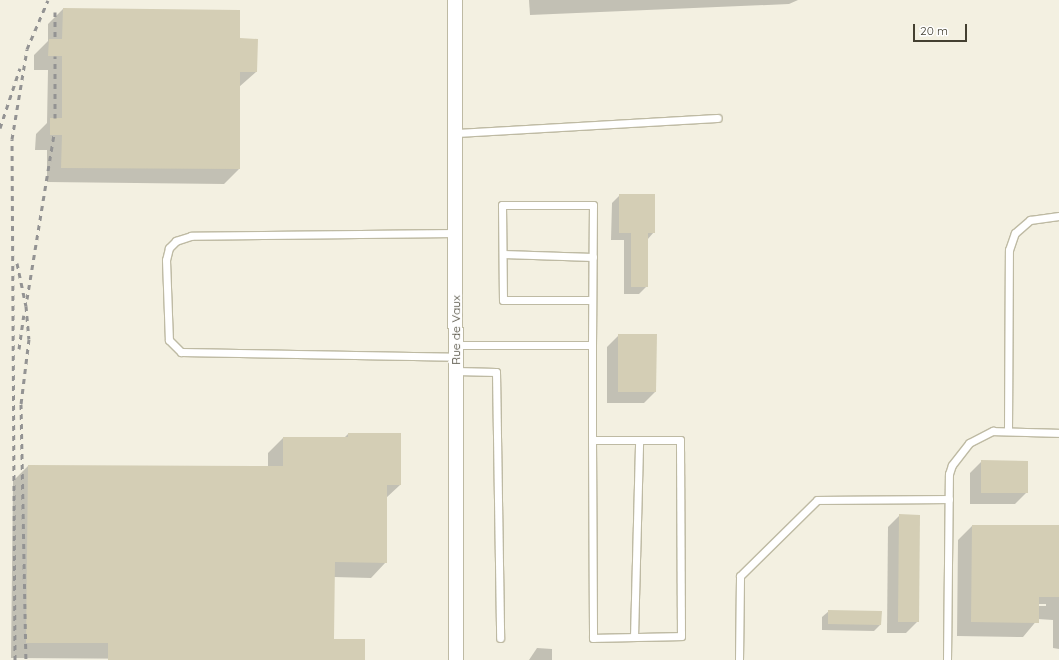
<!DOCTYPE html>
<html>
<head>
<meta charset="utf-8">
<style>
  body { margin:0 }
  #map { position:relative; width:1059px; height:660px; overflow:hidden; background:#f3f0e1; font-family:Quicksand,sans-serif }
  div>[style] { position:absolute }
  .shadow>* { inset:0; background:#0003 }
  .building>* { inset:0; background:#d4ceb5 }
  .roads { filter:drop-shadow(1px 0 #bebaa3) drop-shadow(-1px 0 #bebaa3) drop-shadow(0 1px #bebaa3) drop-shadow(0 -1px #bebaa3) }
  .lane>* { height:7px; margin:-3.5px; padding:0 3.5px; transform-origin:3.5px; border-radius:3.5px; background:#fff }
  .street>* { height:14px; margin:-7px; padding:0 7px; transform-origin:7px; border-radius:7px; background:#fff }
  .rail>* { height:3px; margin-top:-1.5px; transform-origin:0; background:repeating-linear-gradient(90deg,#939393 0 5px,transparent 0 10px) }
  span { translate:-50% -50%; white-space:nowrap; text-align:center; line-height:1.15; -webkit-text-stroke:4px #fff; paint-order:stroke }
  .street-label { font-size:12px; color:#444031 }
  .scale { position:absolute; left:913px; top:24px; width:54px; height:18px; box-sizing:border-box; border:2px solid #444031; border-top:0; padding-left:5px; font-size:12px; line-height:14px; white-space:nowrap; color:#444031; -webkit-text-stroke:3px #fff; paint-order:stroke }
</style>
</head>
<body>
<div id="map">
  <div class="shadow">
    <i style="clip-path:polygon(529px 0,798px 0,789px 4px,530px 15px)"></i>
    <i style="clip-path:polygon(63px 9px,239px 39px,256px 72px,239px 87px,239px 169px,224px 184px,47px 182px,47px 150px,35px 150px,36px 134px,47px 123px,48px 70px,34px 70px,34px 55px,48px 41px,48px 24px)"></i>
    <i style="clip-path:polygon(620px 195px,654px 232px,647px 240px,647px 286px,639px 294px,624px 294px,624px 240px,611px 240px,612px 203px)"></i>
    <i style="clip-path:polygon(619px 335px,655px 392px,644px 403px,607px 403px,607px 347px)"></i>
    <i style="clip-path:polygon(348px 434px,400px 485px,386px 498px,386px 562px,371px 578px,334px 577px,333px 640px,364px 660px,11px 658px,13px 481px,28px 466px,268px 467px,268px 453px,283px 438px,344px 438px)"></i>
    <i style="clip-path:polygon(982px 461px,1027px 492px,1015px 504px,970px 504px,970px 473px)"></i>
    <i style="clip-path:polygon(900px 515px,918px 621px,906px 633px,887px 633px,888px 527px)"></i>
    <i style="clip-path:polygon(evenodd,972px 526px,1059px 526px,1059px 649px,1053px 648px,1053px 620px,1038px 619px,1023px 637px,957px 636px,958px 540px,972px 526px,1034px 604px,1046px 604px,1046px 606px,1034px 606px,1034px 604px)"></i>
    <i style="clip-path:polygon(829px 611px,880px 625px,874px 631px,822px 630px,822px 617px)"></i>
    <i style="clip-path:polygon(537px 648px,552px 649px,552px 660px,529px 660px)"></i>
  </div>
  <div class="building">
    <i style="clip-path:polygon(63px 8px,240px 10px,240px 38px,258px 39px,257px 72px,240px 72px,240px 169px,61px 168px,62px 135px,50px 135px,50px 118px,62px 118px,62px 56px,48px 56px,49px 39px,62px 39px)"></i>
    <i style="clip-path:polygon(619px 194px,655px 194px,655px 233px,648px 233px,648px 287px,631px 287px,631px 233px,619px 233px)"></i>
    <i style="clip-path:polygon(618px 334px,657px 334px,656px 392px,618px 392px)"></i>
    <i style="clip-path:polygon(348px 433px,401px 433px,401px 485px,387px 485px,387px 563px,335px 562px,334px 639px,365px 639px,365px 660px,108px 660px,108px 643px,26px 643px,28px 465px,283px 466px,283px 437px,348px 437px)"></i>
    <i style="clip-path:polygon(981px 460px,1028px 461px,1028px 493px,981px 493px)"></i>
    <i style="clip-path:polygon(899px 514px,920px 515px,919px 622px,898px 622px)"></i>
    <i style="clip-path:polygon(972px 525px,1059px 525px,1059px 597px,1039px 597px,1039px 623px,971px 622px)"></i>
    <i style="clip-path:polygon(828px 610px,882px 611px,881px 625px,828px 624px)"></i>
  </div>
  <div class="roads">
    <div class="lane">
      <i style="left:456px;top:133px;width:262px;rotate:-3.3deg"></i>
      <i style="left:456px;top:233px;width:265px;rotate:179.4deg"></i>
      <i style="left:191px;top:236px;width:16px;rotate:162deg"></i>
      <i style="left:176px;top:241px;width:10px;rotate:135deg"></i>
      <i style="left:169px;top:248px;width:12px;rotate:104deg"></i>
      <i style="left:166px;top:260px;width:80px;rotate:87.9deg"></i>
      <i style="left:169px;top:340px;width:17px;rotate:45deg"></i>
      <i style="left:181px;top:352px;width:275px;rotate:1deg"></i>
      <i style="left:503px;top:254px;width:90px;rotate:1.9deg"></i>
      <i style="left:456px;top:345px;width:136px"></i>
      <i style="left:592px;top:345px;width:95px;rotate:90deg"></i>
      <i style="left:592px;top:440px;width:198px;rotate:89.7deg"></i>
      <i style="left:593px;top:638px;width:88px;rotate:-1.3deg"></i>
      <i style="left:681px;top:636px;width:196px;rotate:-90.3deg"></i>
      <i style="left:680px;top:440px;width:88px;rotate:180deg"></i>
      <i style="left:592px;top:345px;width:140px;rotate:-89.6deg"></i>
      <i style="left:593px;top:205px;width:91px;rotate:180deg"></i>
      <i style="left:502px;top:205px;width:95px;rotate:89.4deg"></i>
      <i style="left:503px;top:300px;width:89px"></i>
      <i style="left:456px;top:371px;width:40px;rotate:1.4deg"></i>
      <i style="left:496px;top:372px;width:266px;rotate:89.1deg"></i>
      <i style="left:1008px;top:431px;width:181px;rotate:-89.7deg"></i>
      <i style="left:1009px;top:250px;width:18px;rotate:-71deg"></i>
      <i style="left:1015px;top:233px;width:20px;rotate:-41deg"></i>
      <i style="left:1030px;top:220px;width:29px;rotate:-8deg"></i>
      <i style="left:634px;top:637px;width:197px;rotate:-88.5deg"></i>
      <i style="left:739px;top:660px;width:84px;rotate:-89.3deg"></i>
      <i style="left:740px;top:576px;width:108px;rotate:-44.6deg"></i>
      <i style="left:817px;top:500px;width:132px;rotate:-0.4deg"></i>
      <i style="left:947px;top:660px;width:186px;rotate:-89.4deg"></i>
      <i style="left:949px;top:474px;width:9px;rotate:-72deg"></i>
      <i style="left:952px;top:465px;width:28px;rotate:-52deg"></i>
      <i style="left:969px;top:443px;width:27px;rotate:-27deg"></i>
      <i style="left:993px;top:431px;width:66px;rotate:1.7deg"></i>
    </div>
    <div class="street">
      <i style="left:455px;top:0;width:660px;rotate:89.91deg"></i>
    </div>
  </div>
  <div class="rail">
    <i style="left:55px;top:12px;width:27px;rotate:90deg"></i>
    <i style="left:55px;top:118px;width:62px;rotate:-90deg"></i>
    <i style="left:0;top:128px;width:63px;rotate:-71.6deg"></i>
    <i style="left:17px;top:263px;width:44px;rotate:78.2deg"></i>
    <i style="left:26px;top:306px;width:33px;rotate:85deg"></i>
    <i style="left:29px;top:339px;width:65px;rotate:97deg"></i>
    <i style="left:21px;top:404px;width:256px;rotate:88.9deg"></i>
    <i style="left:27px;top:299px;width:166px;rotate:-80.7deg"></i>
    <i style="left:19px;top:349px;width:34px;rotate:-82deg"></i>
    <i style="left:15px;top:660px;width:521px;rotate:-90.33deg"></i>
    <i style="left:12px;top:139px;width:91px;rotate:-80.5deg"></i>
    <i style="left:27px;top:49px;width:53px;rotate:-66.8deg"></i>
  </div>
  <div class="street-label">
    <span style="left:456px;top:330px;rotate:-90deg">Rue de Vaux</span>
  </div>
  <div class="scale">20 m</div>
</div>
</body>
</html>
